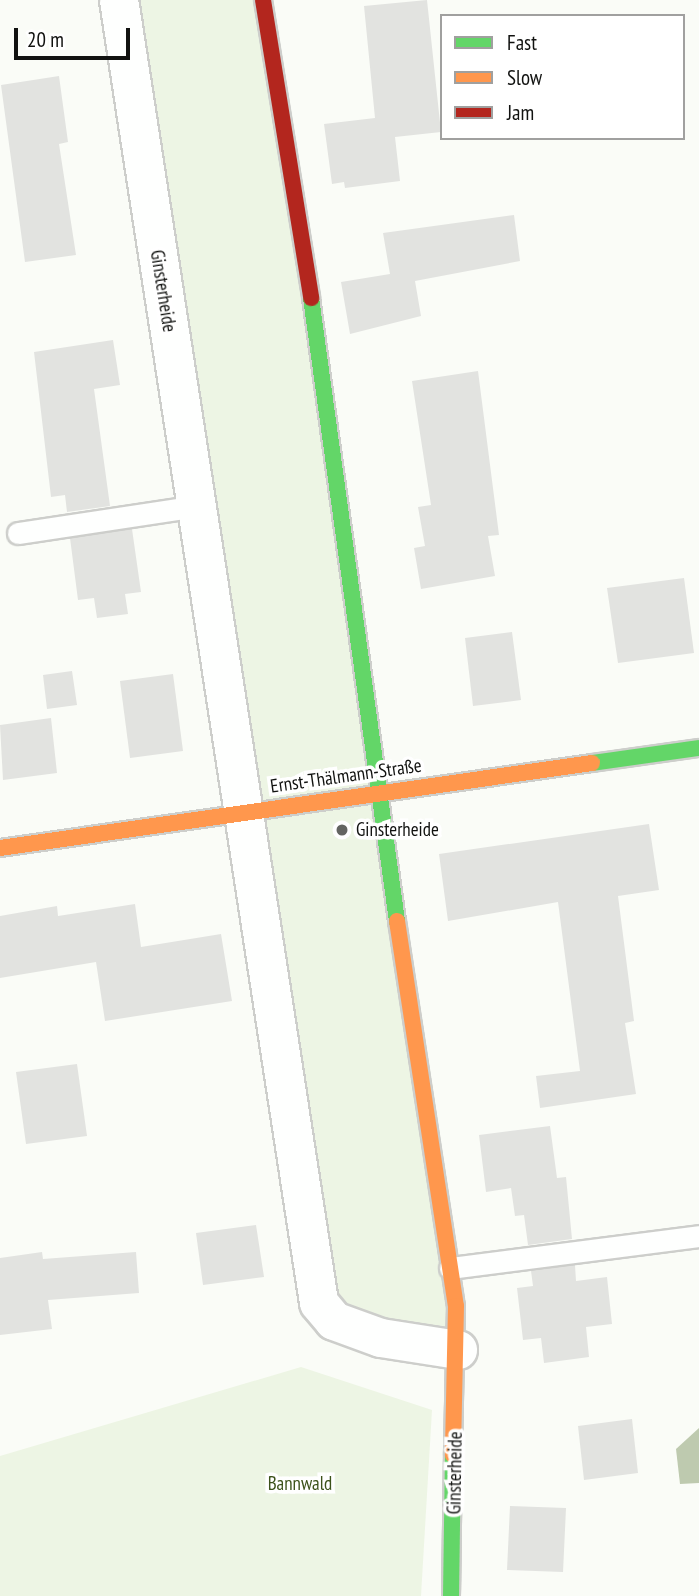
<!DOCTYPE html>
<html>
<head>
<meta charset="utf-8">
<style>
  body { margin:0 }
  #map { position:relative; width:699px; height:1596px; overflow:hidden; background:#fafcf7; font-family:"PT Sans Narrow",sans-serif }
  div>[style] { position:absolute }
  .green>* { inset:0; background:#edf5e4 }
  .water>* { inset:0; background:#becaaf }
  .building>* { inset:0; background:#e2e3e0 }
  .roads { filter:drop-shadow(2px 0 #cdcecb) drop-shadow(-2px 0 #cdcecb) drop-shadow(0 2px #cdcecb) drop-shadow(0 -2px #cdcecb) }
  .lane>* { height:21px; margin:-10.5px; padding:0 10.5px; transform-origin:10.5px; border-radius:10.5px; background:#fefffe }
  .street>* { height:38px; margin:-19px; padding:0 19px; transform-origin:19px; border-radius:19px; background:#fefffe }
  .fast>* { height:16px; margin:-8px; padding:0 8px; transform-origin:8px; border-radius:8px; background:#63d668 }
  .slow>* { height:16px; margin:-8px; padding:0 8px; transform-origin:8px; border-radius:8px; background:#ff974d }
  .jam>* { height:16px; margin:-8px; padding:0 8px; transform-origin:8px; border-radius:8px; background:#b3261e }
  .dots>* { width:19px; height:19px; translate:-50% -50%; box-sizing:border-box; border:4px solid #fff; border-radius:50% }
  span { translate:-50% -50%; white-space:nowrap; text-align:center; line-height:1.15; -webkit-text-stroke:7px #fff; paint-order:stroke }
  .street-label { font-size:19px; color:#111210 }
  .poi-label { font-size:19px; color:#111210 }
  .left { translate:0 -50%; text-align:left }
  .park-label { font-size:19px; color:#3c521a }
  .legend { position:absolute; left:440px; top:14px; width:245px; height:126px; box-sizing:border-box; background:#fff; border:2px solid #a0a09f; margin:0; padding:9px 12px; list-style:none; font-size:21px; color:#111210 }
  .legend li { display:flex; align-items:center; gap:14px; height:35px }
  .legend b { width:35px; border:2px solid #a0a09f }
  .scale { position:absolute; left:14px; top:28px; width:116px; height:32px; box-sizing:border-box; border:4px solid #111210; border-top:0; padding-left:9px; font-size:21px; line-height:24px; white-space:nowrap; color:#111210; -webkit-text-stroke:5px #fff; paint-order:stroke }
</style>
</head>
<body>
<div id="map">
  <div class="green">
    <i style="clip-path:polygon(119px 0,263px 0,458px 1350px,334px 1321px)"></i>
    <i style="clip-path:polygon(301px 1367px,432px 1410px,421px 1596px,0 1596px,0 1456px)"></i>
  </div>
  <div class="water">
    <i style="clip-path:polygon(699px 1428px,699px 1483px,680px 1484px,676px 1449px)"></i>
  </div>
  <div class="building">
    <i style="clip-path:polygon(427px 0,441px 132px,395px 137px,400px 181px,345px 188px,344px 182px,332px 184px,324px 124px,375px 118px,364px 6px)"></i>
    <i style="clip-path:polygon(59px 76px,68px 142px,59px 144px,76px 255px,25px 262px,1px 85px)"></i>
    <i style="clip-path:polygon(514px 215px,520px 261px,415px 281px,421px 316px,350px 334px,341px 282px,390px 274px,383px 233px)"></i>
    <i style="clip-path:polygon(113px 340px,120px 385px,94px 389px,110px 506px,67px 512px,65px 495px,51px 497px,34px 352px)"></i>
    <i style="clip-path:polygon(478px 371px,499px 535px,488px 536px,495px 576px,421px 589px,414px 548px,425px 546px,418px 507px,431px 505px,412px 381px)"></i>
    <i style="clip-path:polygon(132px 529px,141px 592px,125px 594px,128px 614px,97px 618px,94px 598px,78px 600px,70px 538px)"></i>
    <i style="clip-path:polygon(684px 578px,694px 653px,618px 663px,607px 588px)"></i>
    <i style="clip-path:polygon(512px 632px,521px 700px,473px 706px,465px 638px)"></i>
    <i style="clip-path:polygon(72px 671px,77px 705px,47px 709px,43px 675px)"></i>
    <i style="clip-path:polygon(173px 674px,183px 751px,130px 758px,120px 681px)"></i>
    <i style="clip-path:polygon(51px 718px,57px 773px,3px 780px,0 725px)"></i>
    <i style="clip-path:polygon(649px 824px,659px 890px,618px 896px,634px 1021px,625px 1023px,636px 1094px,540px 1108px,536px 1076px,580px 1071px,558px 902px,448px 921px,439px 854px)"></i>
    <i style="clip-path:polygon(135px 904px,141px 947px,221px 934px,232px 1001px,105px 1021px,96px 962px,0 978px,0 916px,57px 906px,58px 916px)"></i>
    <i style="clip-path:polygon(77px 1064px,87px 1136px,26px 1144px,16px 1072px)"></i>
    <i style="clip-path:polygon(550px 1126px,557px 1178px,566px 1177px,572px 1239px,528px 1245px,524px 1215px,515px 1216px,511px 1188px,486px 1192px,479px 1135px)"></i>
    <i style="clip-path:polygon(256px 1225px,264px 1277px,203px 1285px,196px 1233px)"></i>
    <i style="clip-path:polygon(42px 1252px,43px 1259px,136px 1252px,139px 1293px,48px 1300px,52px 1329px,0 1335px,0 1258px)"></i>
    <i style="clip-path:polygon(575px 1265px,576px 1281px,607px 1277px,612px 1324px,586px 1327px,589px 1357px,544px 1363px,541px 1338px,523px 1340px,517px 1288px,533px 1286px,531px 1271px)"></i>
    <i style="clip-path:polygon(632px 1419px,638px 1473px,584px 1480px,578px 1426px)"></i>
    <i style="clip-path:polygon(510px 1506px,566px 1508px,563px 1572px,507px 1570px)"></i>
  </div>
  <div class="roads">
    <div class="lane">
      <i style="left:18px;top:533px;width:180px;rotate:-8.6deg"></i>
      <i style="left:450px;top:1268px;width:251px;rotate:-7.3deg"></i>
    </div>
    <div class="street">
      <i style="left:119px;top:0;width:1318px;rotate:81.27deg"></i>
      <i style="left:319px;top:1303px;width:23px;rotate:50deg"></i>
      <i style="left:334px;top:1321px;width:50px;rotate:19.9deg"></i>
      <i style="left:381px;top:1338px;width:78px;rotate:8.9deg"></i>
    </div>
    <div class="fast">
      <i style="left:311px;top:298px;width:629px;rotate:82.14deg"></i>
      <i style="left:592px;top:763px;width:108px;rotate:-8deg"></i>
      <i style="left:451px;top:1596px;width:141px;rotate:-89.2deg"></i>
    </div>
    <div class="slow">
      <i style="left:0;top:848px;width:598px;rotate:-8.17deg"></i>
      <i style="left:397px;top:921px;width:389px;rotate:81.3deg"></i>
      <i style="left:456px;top:1306px;width:149px;rotate:91.2deg"></i>
    </div>
    <div class="jam">
      <i style="left:263px;top:0;width:302px;rotate:80.8deg"></i>
    </div>
  </div>
  <div class="dots">
    <i style="left:342px;top:830px;background:#636461"></i>
  </div>
  <div class="street-label">
    <span style="left:163px;top:291px;rotate:81deg">Ginsterheide</span>
    <span style="left:346px;top:776px;rotate:-8deg">Ernst-Thälmann-Straße</span>
    <span style="left:455px;top:1473px;rotate:-89deg">Ginsterheide</span>
  </div>
  <div class="poi-label">
    <span class="left" style="left:356px;top:830px">Ginsterheide</span>
  </div>
  <div class="park-label">
    <span style="left:300px;top:1484px">Bannwald</span>
  </div>
  <ul class="legend">
  <li><b style="height:9px;background:#63d668"></b>Fast</li>
  <li><b style="height:9px;background:#ff974d"></b>Slow</li>
  <li><b style="height:9px;background:#b3261e"></b>Jam</li>
  </ul>
  <div class="scale">20 m</div>
</div>
</body>
</html>
